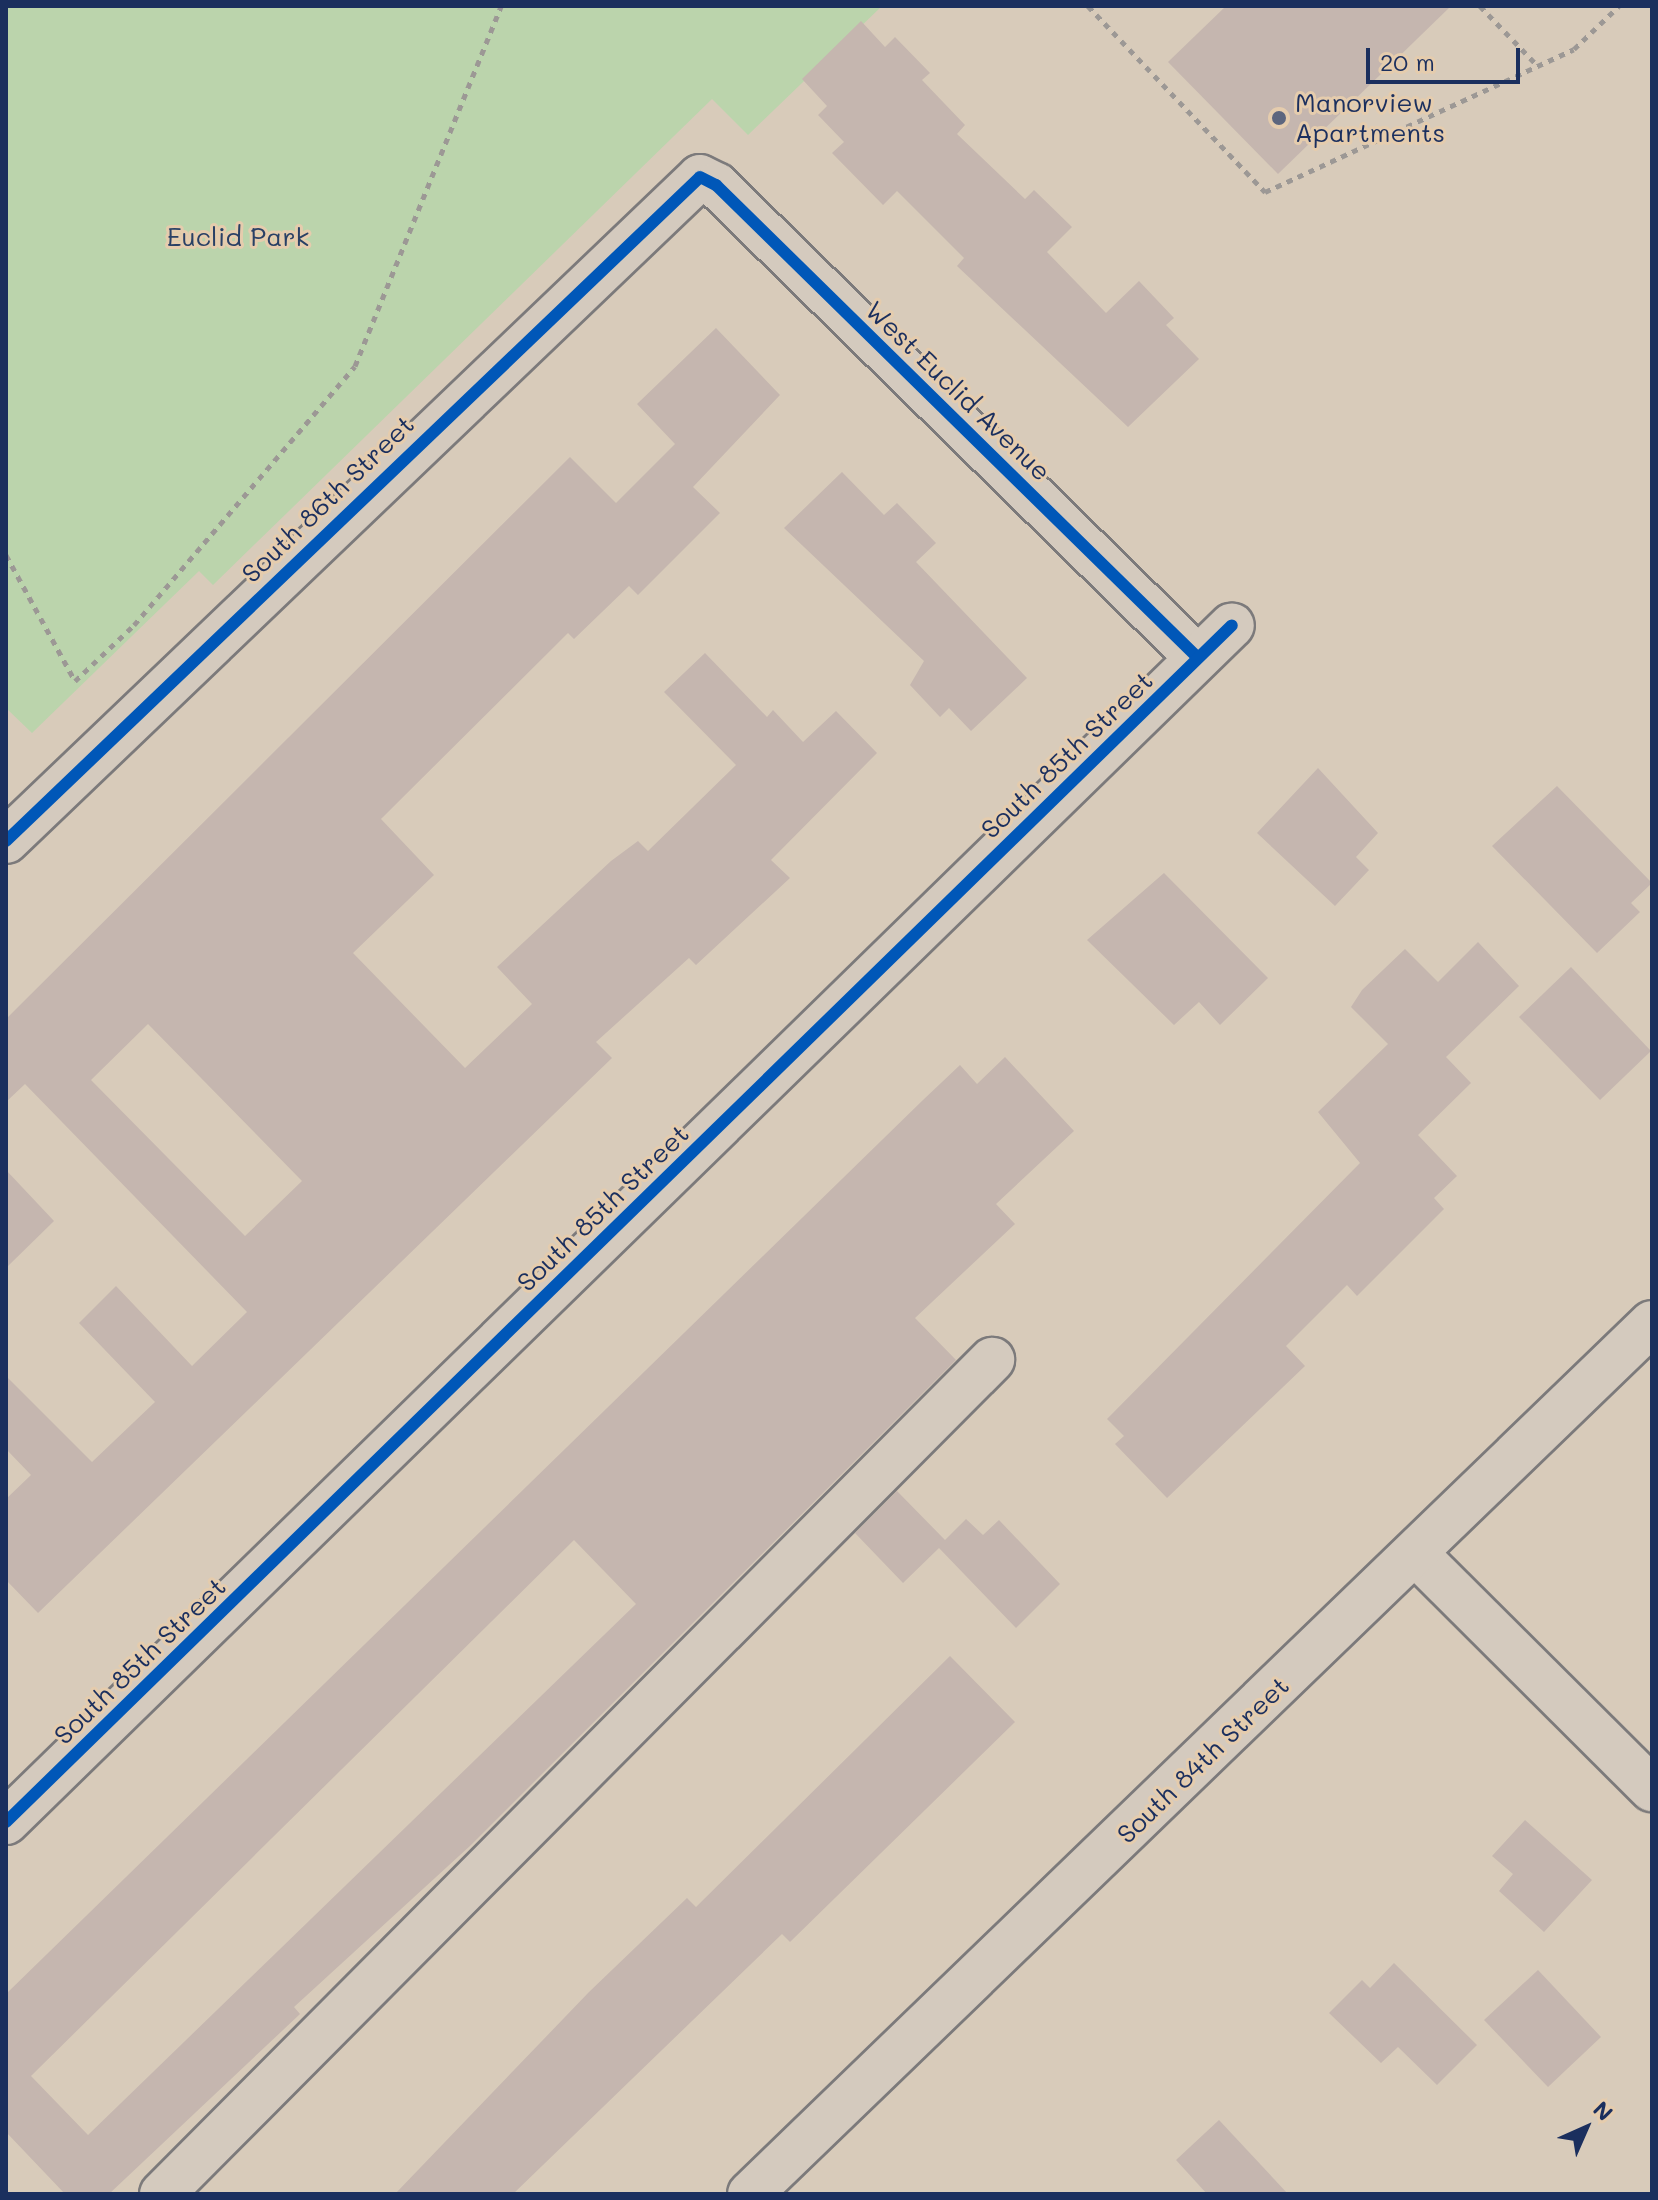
<!DOCTYPE html>
<html>
<head>
<meta charset="utf-8">
<style>
  body { margin:0 }
  #map { position:relative; width:1658px; height:2200px; overflow:hidden; background:#d8cbba; font-family:Mali,sans-serif }
  div>[style] { position:absolute }
  .green>* { inset:0; background:#bbd4ac }
  .building>* { inset:0; background:#c5b6af }
  .path>* { height:5px; margin-top:-2.5px; transform-origin:0; background:repeating-linear-gradient(90deg,#9c9895 0 6px,transparent 0 12px) }
  .roads { filter:drop-shadow(2px 0 #7c7a7b) drop-shadow(-2px 0 #7c7a7b) drop-shadow(0 2px #7c7a7b) drop-shadow(0 -2px #7c7a7b) }
  .minor>* { height:44px; margin:-22px; padding:0 22px; transform-origin:22px; border-radius:22px; background:#d4cabe }
  .cycleway>* { height:12px; margin:-6px; padding:0 6px; transform-origin:6px; border-radius:6px; background:#0057b8 }
  .dots>* { width:22px; height:22px; translate:-50% -50%; box-sizing:border-box; border:4px solid #e5ccad; border-radius:50% }
  span { translate:-50% -50%; white-space:nowrap; text-align:center; line-height:1.15; -webkit-text-stroke:6px #e5ccad; paint-order:stroke }
  .poi-label { font-size:26px; color:#1b2f5e }
  .left { translate:0 -50%; text-align:left }
  .park-label { font-size:26px; color:#294065 }
  .street-label { font-size:26px; color:#1b2f5e }
  .frame { position:absolute; inset:0; border:8px solid #1b2f5e; pointer-events:none }
  .north { position:absolute; left:1546px; top:2088px; width:80px; height:80px; -webkit-text-stroke:6px #e5ccad; paint-order:stroke; rotate:45deg; font-size:22px; font-weight:700; line-height:32px; text-align:center; color:#1b2f5e }
  .north::after { content:''; display:block; margin:auto; width:28px; height:36px; background:#1b2f5e; clip-path:polygon(50% 0,100% 100%,50% 72%,0 100%) }
  .scale { position:absolute; left:1366px; top:48px; width:154px; height:36px; box-sizing:border-box; border:4px solid #1b2f5e; border-top:0; padding-left:10px; font-size:24px; line-height:28px; white-space:nowrap; color:#1b2f5e; -webkit-text-stroke:6px #e5ccad; paint-order:stroke }
</style>
</head>
<body>
<div id="map">
  <div class="green">
    <i style="clip-path:polygon(6px 6px,882px 6px,748px 135px,712px 99px,213px 585px,199px 571px,32px 733px,6px 708px)"></i>
  </div>
  <div class="building">
    <i style="clip-path:polygon(1226px 6px,1451px 6px,1278px 174px,1168px 62px)"></i>
    <i style="clip-path:polygon(861px 21px,885px 47px,895px 37px,930px 73px,922px 80px,965px 125px,957px 134px,1025px 199px,1034px 190px,1072px 227px,1047px 252px,1106px 313px,1139px 281px,1174px 318px,1166px 325px,1199px 359px,1128px 427px,957px 266px,964px 258px,897px 191px,883px 205px,832px 153px,844px 142px,818px 115px,827px 106px,802px 79px)"></i>
    <i style="clip-path:polygon(evenodd,716px 328px,780px 395px,693px 487px,720px 513px,638px 595px,629px 586px,574px 639px,568px 633px,381px 819px,434px 875px,353px 953px,465px 1068px,532px 1004px,497px 967px,611px 861px,638px 841px,648px 851px,736px 765px,664px 692px,705px 653px,767px 717px,773px 710px,803px 742px,836px 711px,877px 753px,771px 860px,790px 878px,696px 965px,689px 958px,596px 1042px,612px 1058px,38px 1613px,6px 1580px,6px 1499px,31px 1475px,6px 1449px,6px 1376px,92px 1462px,155px 1402px,79px 1323px,116px 1286px,192px 1366px,247px 1312px,25px 1084px,6px 1102px,6px 1019px,570px 457px,616px 503px,675px 444px,637px 404px,716px 328px,148px 1024px,302px 1181px,245px 1236px,91px 1080px,148px 1024px)"></i>
    <i style="clip-path:polygon(842px 472px,884px 515px,897px 503px,936px 543px,916px 562px,1027px 678px,971px 731px,949px 708px,940px 717px,910px 685px,924px 661px,784px 528px)"></i>
    <i style="clip-path:polygon(1318px 768px,1378px 833px,1356px 857px,1369px 870px,1335px 906px,1257px 833px)"></i>
    <i style="clip-path:polygon(1557px 786px,1652px 883px,1631px 903px,1640px 912px,1597px 953px,1492px 846px)"></i>
    <i style="clip-path:polygon(1164px 873px,1268px 978px,1220px 1025px,1199px 1002px,1174px 1025px,1087px 940px)"></i>
    <i style="clip-path:polygon(1478px 942px,1519px 986px,1446px 1057px,1471px 1083px,1418px 1135px,1457px 1176px,1434px 1198px,1444px 1209px,1357px 1296px,1347px 1285px,1286px 1346px,1305px 1366px,1167px 1498px,1115px 1444px,1124px 1436px,1107px 1419px,1360px 1163px,1318px 1112px,1388px 1044px,1351px 1007px,1362px 990px,1405px 949px,1438px 982px)"></i>
    <i style="clip-path:polygon(1571px 967px,1651px 1051px,1600px 1100px,1519px 1017px)"></i>
    <i style="clip-path:polygon(evenodd,1005px 1057px,1074px 1131px,996px 1204px,1015px 1224px,915px 1318px,956px 1360px,471px 1845px,294px 2007px,300px 2014px,109px 2194px,65px 2194px,6px 2132px,6px 1994px,923px 1100px,960px 1065px,977px 1084px,1005px 1057px,574px 1540px,636px 1604px,88px 2135px,31px 2076px,574px 1540px)"></i>
    <i style="clip-path:polygon(6px 1170px,54px 1221px,6px 1268px)"></i>
    <i style="clip-path:polygon(897px 1491px,945px 1540px,966px 1519px,983px 1535px,999px 1520px,1060px 1584px,1016px 1628px,939px 1548px,903px 1583px,855px 1533px)"></i>
    <i style="clip-path:polygon(950px 1656px,1015px 1722px,790px 1942px,782px 1934px,513px 2194px,395px 2194px,589px 1992px,687px 1898px,696px 1907px)"></i>
    <i style="clip-path:polygon(1525px 1820px,1592px 1880px,1544px 1932px,1499px 1891px,1513px 1874px,1492px 1856px)"></i>
    <i style="clip-path:polygon(1394px 1963px,1477px 2045px,1437px 2085px,1398px 2047px,1381px 2063px,1329px 2013px,1362px 1980px,1370px 1988px)"></i>
    <i style="clip-path:polygon(1538px 1970px,1601px 2037px,1548px 2087px,1484px 2020px)"></i>
    <i style="clip-path:polygon(1219px 2120px,1288px 2194px,1207px 2194px,1176px 2160px)"></i>
  </div>
  <div class="path">
    <i style="left:1088px;top:6px;width:257px;rotate:46.4deg"></i>
    <i style="left:1265px;top:192px;width:340px;rotate:-24.8deg"></i>
    <i style="left:1574px;top:49px;width:62px;rotate:-43.7deg"></i>
    <i style="left:1480px;top:6px;width:83px;rotate:46deg"></i>
    <i style="left:6px;top:555px;width:144px;rotate:61.3deg"></i>
    <i style="left:75px;top:681px;width:81px;rotate:-43.5deg"></i>
    <i style="left:134px;top:625px;width:340px;rotate:-49.5deg"></i>
    <i style="left:355px;top:366px;width:388px;rotate:-67.9deg"></i>
  </div>
  <div class="roads">
    <div class="minor">
      <i style="left:6px;top:841px;width:960px;rotate:-43.73deg"></i>
      <i style="left:700px;top:177px;width:18px;rotate:27deg"></i>
      <i style="left:716px;top:185px;width:674px;rotate:44.46deg"></i>
      <i style="left:1417px;top:1555px;width:332px;rotate:44.9deg"></i>
      <i style="left:6px;top:1822px;width:1713px;rotate:-44.31deg"></i>
      <i style="left:162px;top:2194px;width:1177px;rotate:-45.14deg"></i>
      <i style="left:750px;top:2194px;width:1254px;rotate:-44deg"></i>
    </div>
  </div>
  <div class="cycleway">
    <i style="left:6px;top:841px;width:960px;rotate:-43.73deg"></i>
    <i style="left:700px;top:177px;width:18px;rotate:27deg"></i>
    <i style="left:716px;top:185px;width:674px;rotate:44.46deg"></i>
    <i style="left:6px;top:1822px;width:1713px;rotate:-44.31deg"></i>
  </div>
  <div class="dots">
    <i style="left:1279px;top:118px;background:#5d667e"></i>
  </div>
  <div class="poi-label">
    <span class="left" style="left:1295px;top:118px">Manorview<br>Apartments</span>
  </div>
  <div class="park-label">
    <span style="left:238px;top:237px">Euclid Park</span>
  </div>
  <div class="street-label">
    <span style="left:958px;top:391px;rotate:44deg">West Euclid Avenue</span>
    <span style="left:328px;top:499px;rotate:-44deg">South 86th Street</span>
    <span style="left:1067px;top:755px;rotate:-44deg">South 85th Street</span>
    <span style="left:603px;top:1208px;rotate:-44deg">South 85th Street</span>
    <span style="left:140px;top:1661px;rotate:-44deg">South 85th Street</span>
    <span style="left:1203px;top:1760px;rotate:-44deg">South 84th Street</span>
  </div>
  <div class="frame"></div>
  <div class="north">N</div>
  <div class="scale">20 m</div>
</div>
</body>
</html>
